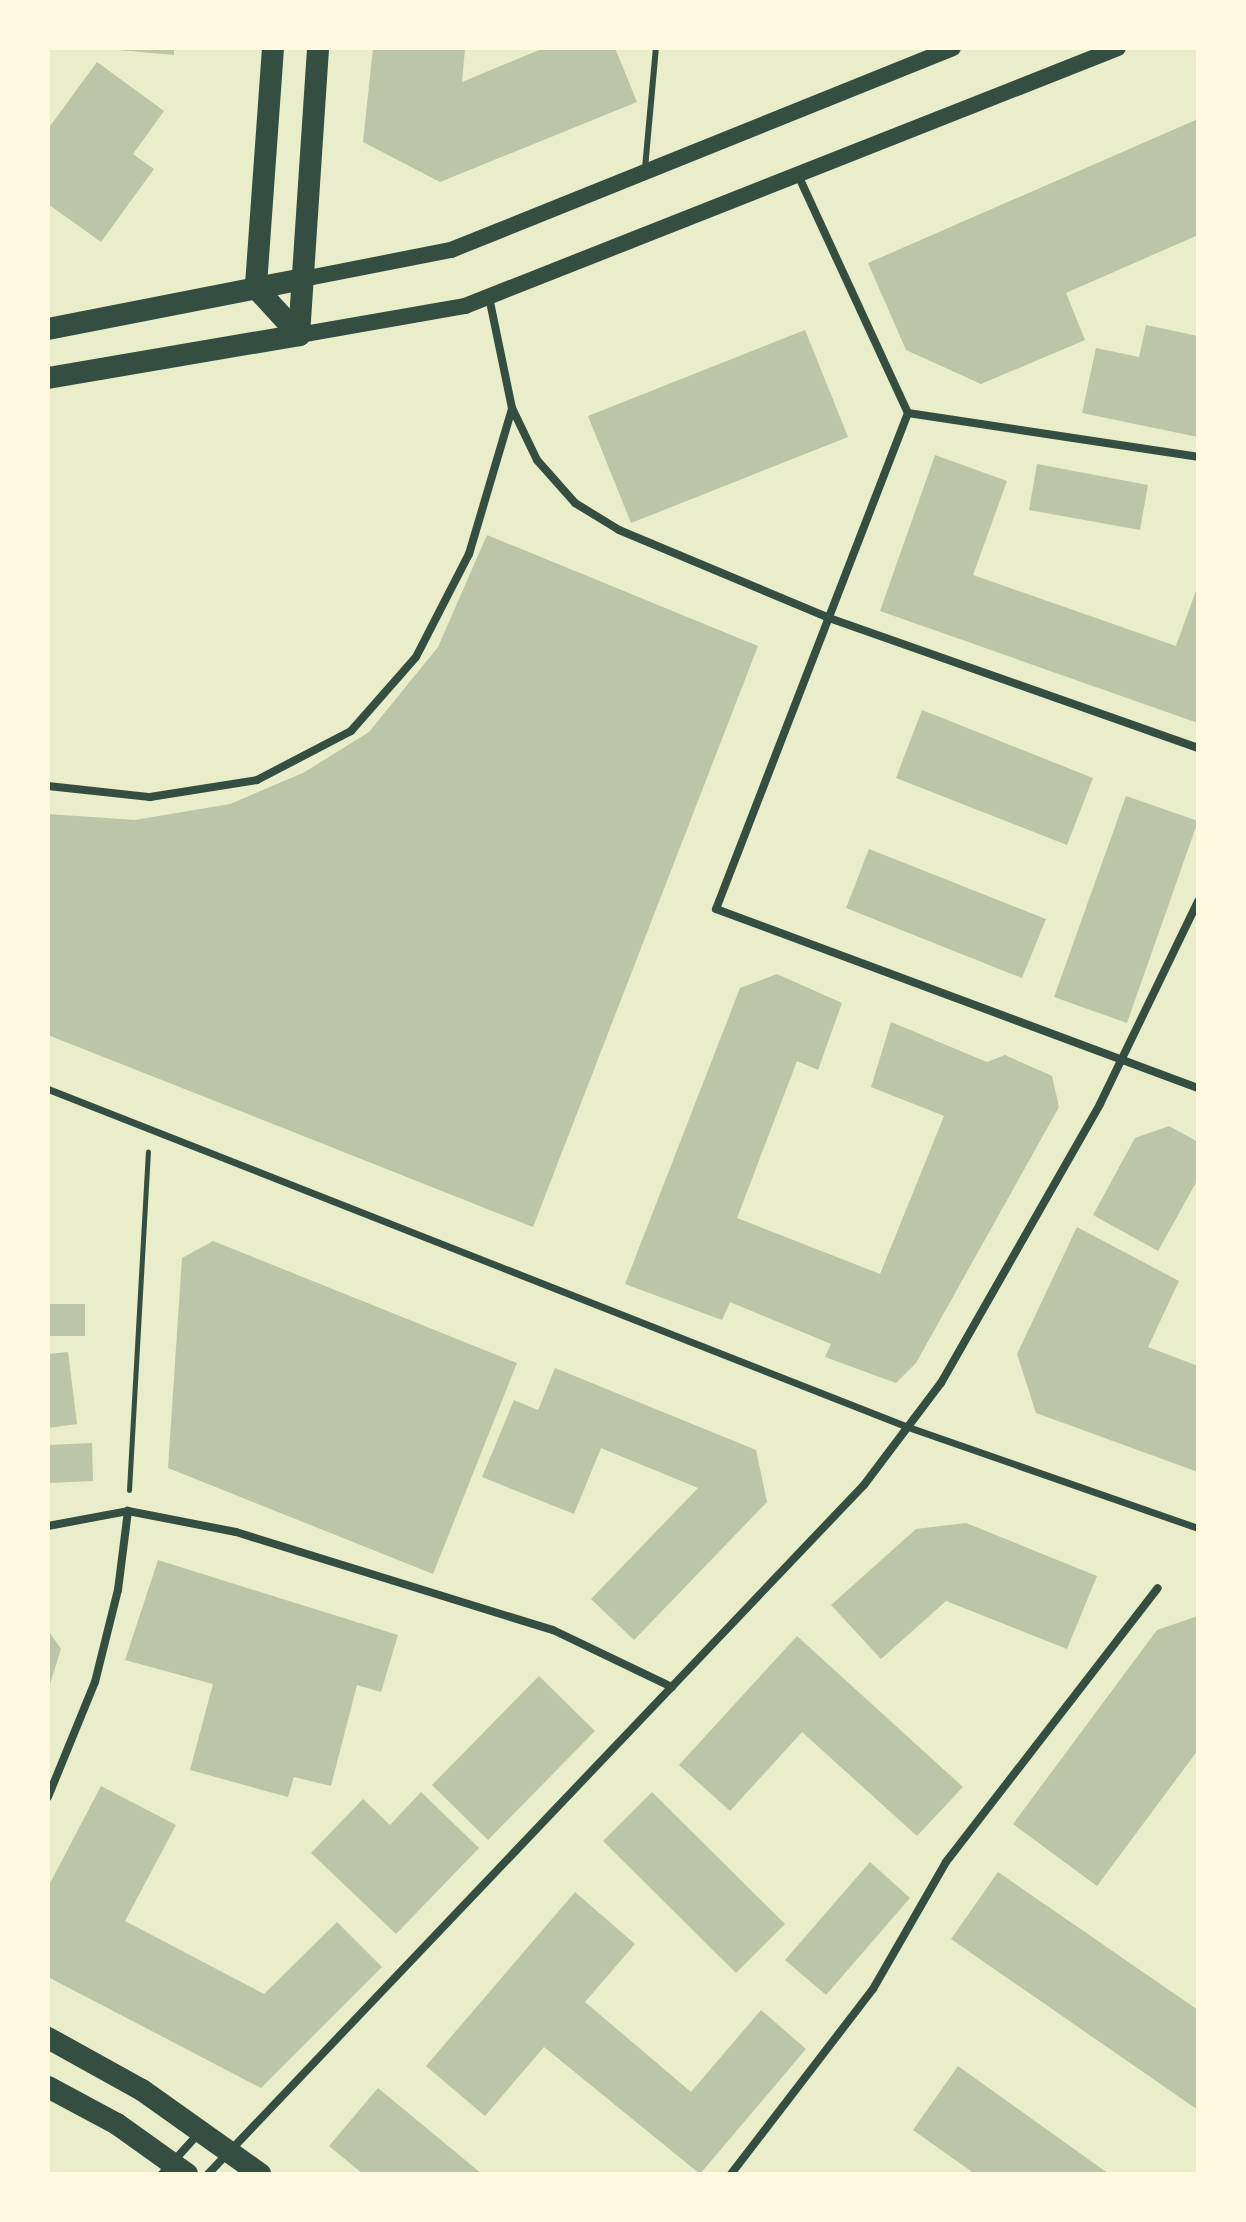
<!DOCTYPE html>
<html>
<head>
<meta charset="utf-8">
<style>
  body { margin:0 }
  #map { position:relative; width:1246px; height:2222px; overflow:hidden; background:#e9edc9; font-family:"Noto Sans",sans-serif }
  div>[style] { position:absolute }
  .building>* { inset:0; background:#bcc5a7 }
  .path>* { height:5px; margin:-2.5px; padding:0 2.5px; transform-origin:2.5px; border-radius:2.5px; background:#344e41 }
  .service>* { height:6px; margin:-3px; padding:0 3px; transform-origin:3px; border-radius:3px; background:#344e41 }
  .pedestrian>* { height:7px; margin:-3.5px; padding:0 3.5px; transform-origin:3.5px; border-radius:3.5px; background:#344e41 }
  .minor>* { height:8px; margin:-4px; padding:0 4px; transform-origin:4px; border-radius:4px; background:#344e41 }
  .secondary>* { height:16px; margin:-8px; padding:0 8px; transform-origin:8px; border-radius:8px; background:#344e41 }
  .trunk>* { height:22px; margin:-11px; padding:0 11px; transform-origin:11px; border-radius:11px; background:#344e41 }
  span { translate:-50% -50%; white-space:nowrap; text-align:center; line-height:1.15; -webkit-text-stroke:7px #fefae0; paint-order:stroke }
  .frame { position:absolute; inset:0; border:50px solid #fefae0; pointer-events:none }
</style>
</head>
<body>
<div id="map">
  <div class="building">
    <i style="clip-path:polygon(95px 48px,174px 48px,174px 55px)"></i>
    <i style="clip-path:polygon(373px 48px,465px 48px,462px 82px,544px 48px,615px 48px,637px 102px,440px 182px,363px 142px)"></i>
    <i style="clip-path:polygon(97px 62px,164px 111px,133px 154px,154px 169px,101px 242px,48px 204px,48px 129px)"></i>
    <i style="clip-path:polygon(1198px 119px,1198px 235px,1066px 293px,1085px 340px,981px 384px,906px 350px,868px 263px)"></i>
    <i style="clip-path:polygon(1146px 325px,1198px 336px,1198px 437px,1082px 413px,1096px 348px,1139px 357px)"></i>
    <i style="clip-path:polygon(805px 330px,848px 437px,631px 523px,588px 416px)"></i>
    <i style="clip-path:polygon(935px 455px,1007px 481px,973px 575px,1176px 646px,1198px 585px,1198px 723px,880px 611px)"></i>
    <i style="clip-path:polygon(1037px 464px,1148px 485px,1140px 530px,1029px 510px)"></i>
    <i style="clip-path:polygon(487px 535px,758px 646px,533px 1227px,48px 1035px,48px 814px,135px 820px,230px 804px,303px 773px,369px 732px,438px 647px)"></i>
    <i style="clip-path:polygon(922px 710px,1093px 778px,1067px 845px,896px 778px)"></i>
    <i style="clip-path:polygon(1126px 796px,1198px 821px,1127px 1023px,1054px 997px)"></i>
    <i style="clip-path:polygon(869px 849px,1046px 919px,1022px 978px,846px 908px)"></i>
    <i style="clip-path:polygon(777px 974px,842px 1003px,818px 1070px,797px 1061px,737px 1218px,880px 1274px,944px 1116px,871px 1087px,891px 1022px,987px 1062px,1005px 1055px,1052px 1076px,1059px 1107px,916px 1363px,896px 1383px,825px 1357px,831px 1344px,730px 1302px,722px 1320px,625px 1284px,740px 988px)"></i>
    <i style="clip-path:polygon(1169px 1126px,1198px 1142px,1198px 1179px,1158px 1251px,1093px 1215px,1135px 1138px)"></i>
    <i style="clip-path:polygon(1077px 1227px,1179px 1281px,1148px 1347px,1198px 1366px,1198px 1472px,1036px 1413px,1017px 1354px)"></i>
    <i style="clip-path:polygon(213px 1241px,517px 1363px,433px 1574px,168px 1468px,182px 1258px)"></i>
    <i style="clip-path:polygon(48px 1304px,85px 1304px,85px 1336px,48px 1336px)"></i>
    <i style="clip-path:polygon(68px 1352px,77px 1424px,48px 1428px,48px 1354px)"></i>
    <i style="clip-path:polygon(555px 1368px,756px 1450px,767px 1502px,634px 1640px,591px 1599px,698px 1488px,601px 1448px,574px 1514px,482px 1477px,514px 1400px,538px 1410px)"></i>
    <i style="clip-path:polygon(92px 1443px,93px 1481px,48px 1483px,48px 1445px)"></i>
    <i style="clip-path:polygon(966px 1523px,1097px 1576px,1067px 1649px,946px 1601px,881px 1659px,831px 1605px,916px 1529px)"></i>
    <i style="clip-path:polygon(158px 1560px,398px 1635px,381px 1692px,357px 1685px,331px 1786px,294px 1777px,288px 1797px,190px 1770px,213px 1684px,125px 1660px)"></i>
    <i style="clip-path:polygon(1198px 1616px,1198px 1750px,1097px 1886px,1013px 1824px,1157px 1630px)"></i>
    <i style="clip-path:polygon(48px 1630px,61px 1649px,48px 1690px)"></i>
    <i style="clip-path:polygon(797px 1636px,963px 1787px,917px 1836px,802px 1732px,730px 1811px,679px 1765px)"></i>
    <i style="clip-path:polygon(539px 1676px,595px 1731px,488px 1840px,432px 1785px)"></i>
    <i style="clip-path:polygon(101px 1786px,176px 1825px,125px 1921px,264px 1994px,337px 1922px,382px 1967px,261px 2088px,48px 1977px,48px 1887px)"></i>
    <i style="clip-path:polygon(421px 1792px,479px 1848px,396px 1934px,311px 1853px,363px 1799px,390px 1825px)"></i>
    <i style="clip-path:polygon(652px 1792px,785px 1924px,736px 1973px,603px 1841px)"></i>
    <i style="clip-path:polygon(870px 1862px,910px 1898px,826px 1995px,785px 1960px)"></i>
    <i style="clip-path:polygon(998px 1872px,1198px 2010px,1198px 2110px,951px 1939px)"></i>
    <i style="clip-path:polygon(575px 1892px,635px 1944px,585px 2002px,691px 2092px,761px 2010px,806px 2049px,700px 2174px,544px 2047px,485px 2116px,426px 2066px)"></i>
    <i style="clip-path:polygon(958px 2066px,1109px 2174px,975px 2174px,913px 2130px)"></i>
    <i style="clip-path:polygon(378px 2088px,482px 2174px,363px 2174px,329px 2146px)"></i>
  </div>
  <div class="path">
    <i style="left:129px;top:1490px;width:339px;rotate:-86.8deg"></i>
  </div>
  <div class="service">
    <i style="left:645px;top:168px;width:121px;rotate:-84.8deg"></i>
  </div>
  <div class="pedestrian">
    <i style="left:48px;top:1089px;width:924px;rotate:21.46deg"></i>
    <i style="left:908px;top:1427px;width:307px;rotate:19.2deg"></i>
  </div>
  <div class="minor">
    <i style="left:798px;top:175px;width:262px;rotate:65.2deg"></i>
    <i style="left:908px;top:413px;width:293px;rotate:8.6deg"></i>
    <i style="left:489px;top:297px;width:113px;rotate:78.3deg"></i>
    <i style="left:512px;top:408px;width:58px;rotate:64.3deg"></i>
    <i style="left:537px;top:460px;width:57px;rotate:48.5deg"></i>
    <i style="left:575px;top:503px;width:52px;rotate:31.5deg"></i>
    <i style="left:619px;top:530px;width:228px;rotate:22.7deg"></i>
    <i style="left:829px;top:618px;width:391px;rotate:19.4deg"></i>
    <i style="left:908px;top:413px;width:532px;rotate:111.16deg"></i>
    <i style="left:716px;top:909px;width:514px;rotate:20.37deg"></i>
    <i style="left:48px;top:786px;width:103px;rotate:6.2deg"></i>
    <i style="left:150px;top:797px;width:108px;rotate:-9deg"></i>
    <i style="left:257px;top:780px;width:106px;rotate:-27.5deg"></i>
    <i style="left:351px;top:731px;width:98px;rotate:-48.7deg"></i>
    <i style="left:416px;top:657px;width:116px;rotate:-62.8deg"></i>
    <i style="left:469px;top:554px;width:151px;rotate:-73.5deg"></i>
    <i style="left:48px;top:1526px;width:81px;rotate:-10.6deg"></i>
    <i style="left:128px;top:1511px;width:110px;rotate:11deg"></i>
    <i style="left:236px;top:1532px;width:332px;rotate:17.2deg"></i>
    <i style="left:553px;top:1630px;width:132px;rotate:25.6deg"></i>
    <i style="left:48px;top:1797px;width:124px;rotate:-67.8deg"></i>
    <i style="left:95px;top:1682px;width:95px;rotate:-76deg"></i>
    <i style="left:118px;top:1590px;width:80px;rotate:-82.8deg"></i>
    <i style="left:162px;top:2174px;width:55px;rotate:-47.9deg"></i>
    <i style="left:208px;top:2174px;width:951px;rotate:-46.41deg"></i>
    <i style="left:864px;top:1485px;width:128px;rotate:-53deg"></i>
    <i style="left:941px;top:1383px;width:321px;rotate:-60.3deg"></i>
    <i style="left:1100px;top:1104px;width:225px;rotate:-64.2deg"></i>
    <i style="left:731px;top:2174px;width:233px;rotate:-52.5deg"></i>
    <i style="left:873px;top:1989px;width:146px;rotate:-60.1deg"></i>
    <i style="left:946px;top:1862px;width:346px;rotate:-52.3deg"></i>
  </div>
  <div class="secondary">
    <i style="left:303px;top:279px;width:151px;rotate:-11.1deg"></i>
    <i style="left:451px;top:250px;width:541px;rotate:-21.92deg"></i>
    <i style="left:299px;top:335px;width:169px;rotate:-9.9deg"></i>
    <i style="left:465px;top:306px;width:702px;rotate:-21.56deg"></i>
  </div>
  <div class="trunk">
    <i style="left:273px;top:48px;width:241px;rotate:94.1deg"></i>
    <i style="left:256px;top:288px;width:64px;rotate:47.5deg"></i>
    <i style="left:48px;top:329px;width:260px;rotate:-11.1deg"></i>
    <i style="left:299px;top:335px;width:288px;rotate:-86.2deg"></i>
    <i style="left:48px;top:378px;width:255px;rotate:-9.7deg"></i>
    <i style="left:48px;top:2038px;width:107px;rotate:29deg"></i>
    <i style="left:142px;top:2090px;width:145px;rotate:35.4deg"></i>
    <i style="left:48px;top:2087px;width:78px;rotate:28.2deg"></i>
    <i style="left:117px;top:2124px;width:86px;rotate:35.5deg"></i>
  </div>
  <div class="frame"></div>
</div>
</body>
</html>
